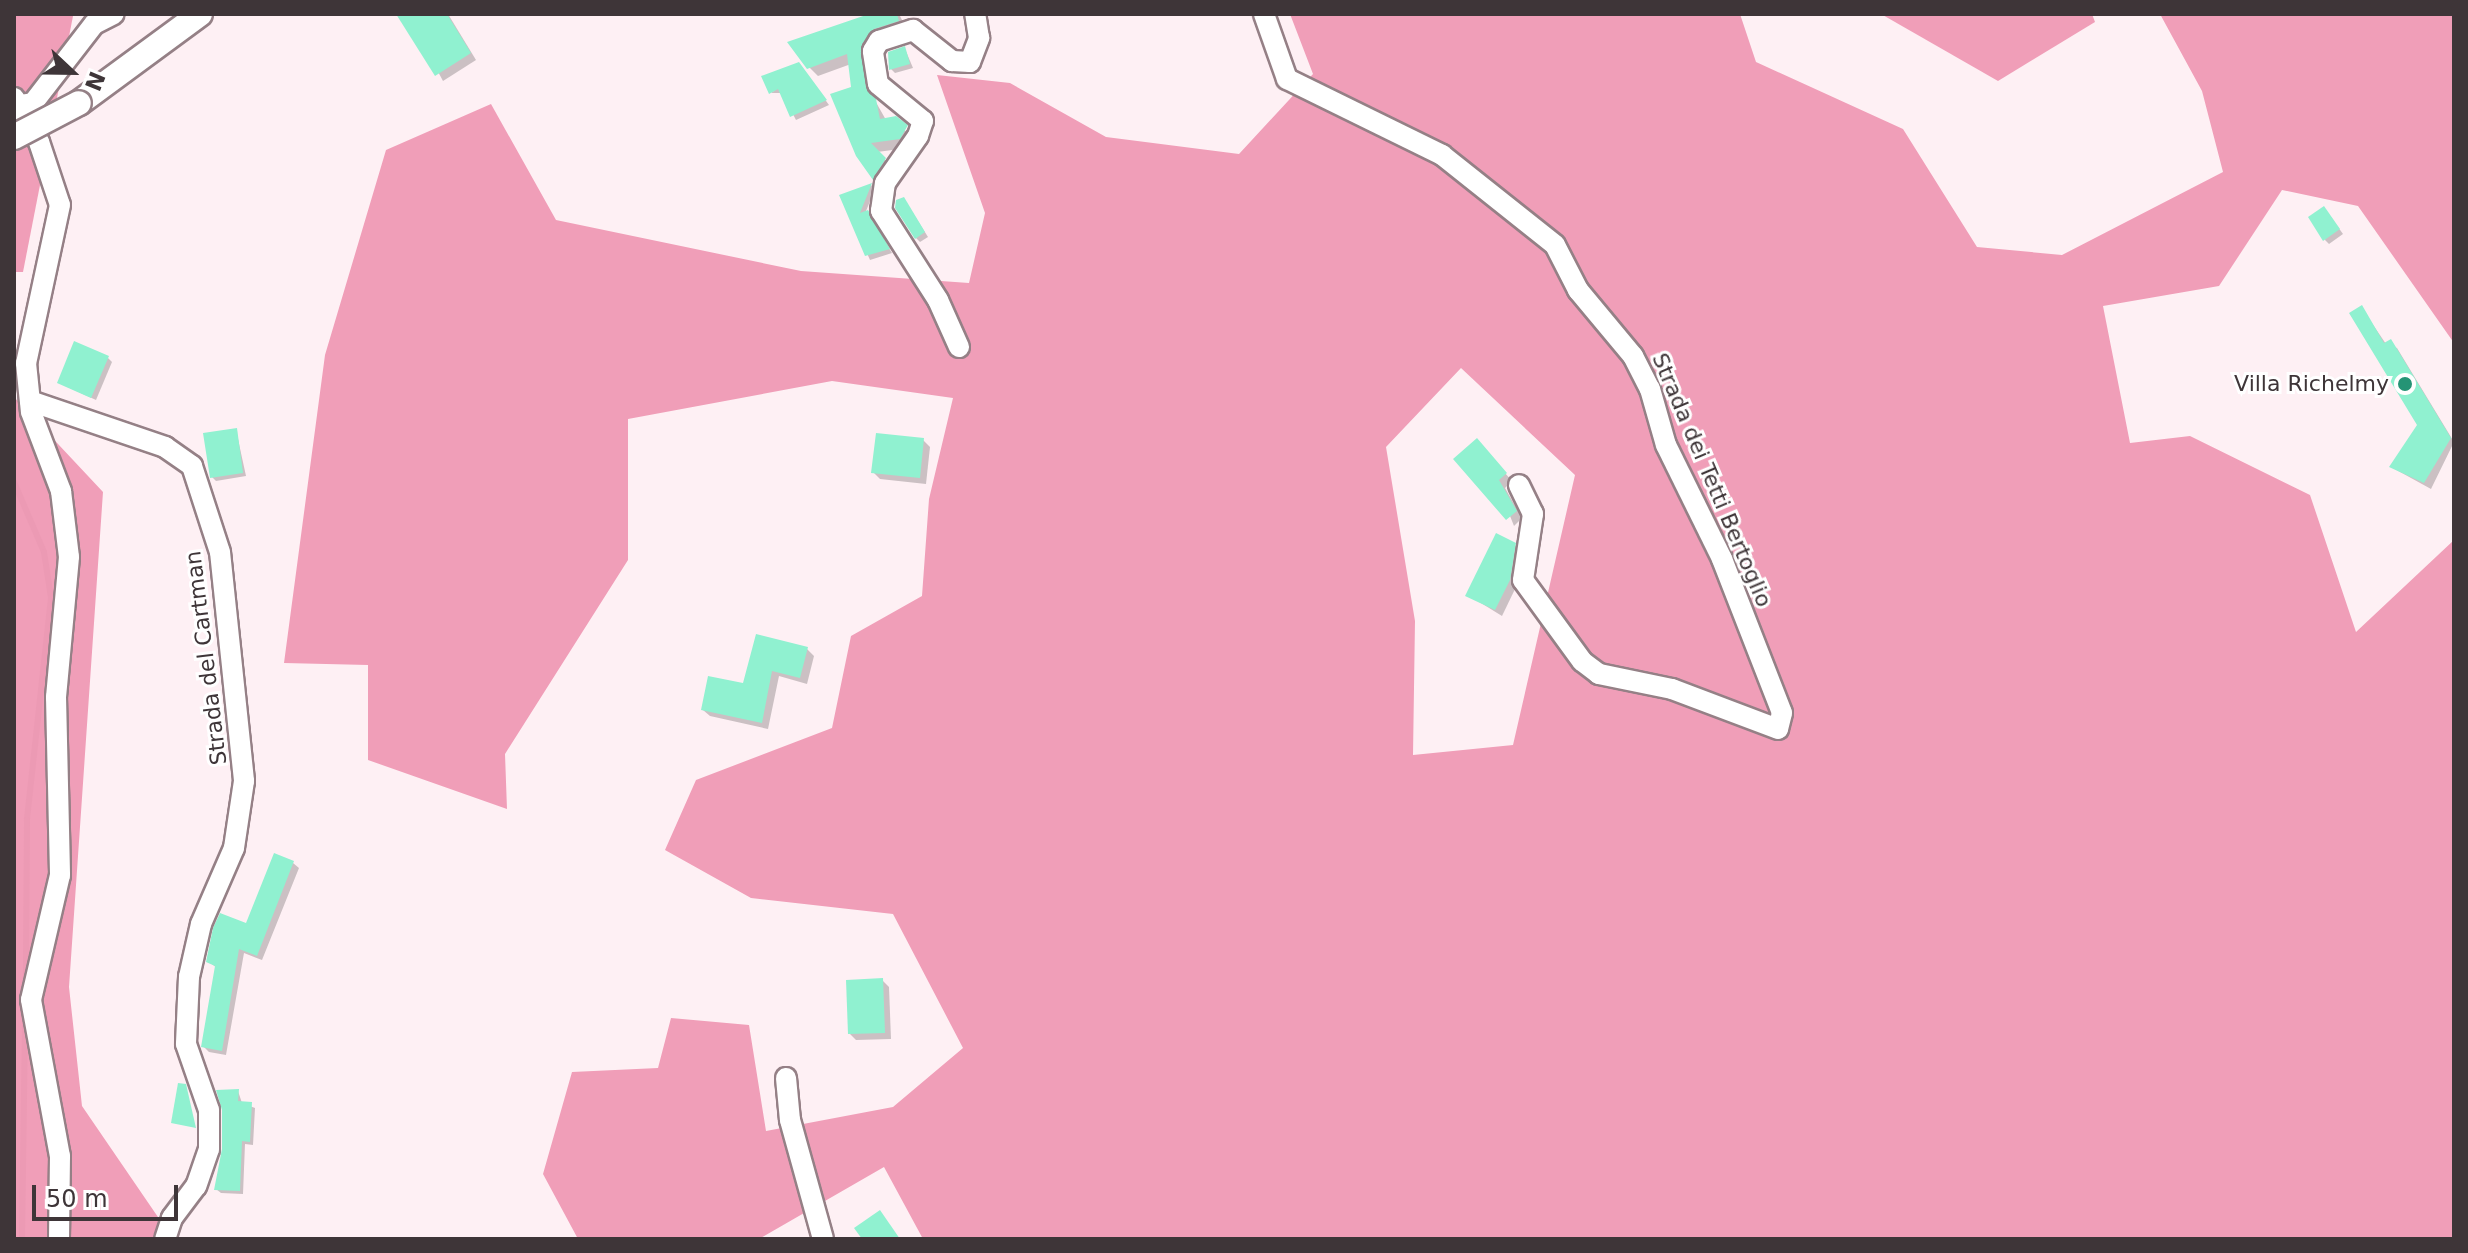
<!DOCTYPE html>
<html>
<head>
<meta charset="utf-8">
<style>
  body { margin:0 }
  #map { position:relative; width:2468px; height:1253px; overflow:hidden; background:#fef0f4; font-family:"DejaVu Sans",sans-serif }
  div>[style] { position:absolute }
  .forest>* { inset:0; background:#f09eb8 }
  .shadow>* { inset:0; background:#0003 }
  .stream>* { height:6px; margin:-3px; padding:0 3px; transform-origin:3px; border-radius:3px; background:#ec9ab4 }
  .building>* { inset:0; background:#90f1d0 }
  .roads { filter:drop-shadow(2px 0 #958086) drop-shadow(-2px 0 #958086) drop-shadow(0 2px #958086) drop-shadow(0 -2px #958086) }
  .minor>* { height:20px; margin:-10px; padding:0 10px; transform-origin:10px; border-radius:10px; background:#fff }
  .major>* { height:24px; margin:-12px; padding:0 12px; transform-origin:12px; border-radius:12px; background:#fff }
  .bridges { filter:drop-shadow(2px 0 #958086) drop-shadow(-2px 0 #958086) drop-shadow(0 2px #958086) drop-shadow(0 -2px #958086) }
  .major-bridge>* { height:24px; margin:-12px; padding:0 12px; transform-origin:12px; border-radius:12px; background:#fff }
  .dots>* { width:22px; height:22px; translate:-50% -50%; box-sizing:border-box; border:4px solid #fff; border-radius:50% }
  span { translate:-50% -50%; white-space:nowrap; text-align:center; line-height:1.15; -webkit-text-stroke:6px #fff; paint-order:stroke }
  .poi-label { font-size:22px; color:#3e3538 }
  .right { translate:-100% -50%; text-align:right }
  .street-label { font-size:22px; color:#3e3538 }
  .frame { position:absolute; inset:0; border:16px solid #3e3538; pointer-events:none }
  .north { position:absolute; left:32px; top:32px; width:80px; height:80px; -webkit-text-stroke:6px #fff; paint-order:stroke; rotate:112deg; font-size:22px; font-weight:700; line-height:32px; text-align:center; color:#3e3538 }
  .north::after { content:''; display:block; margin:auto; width:28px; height:36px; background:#3e3538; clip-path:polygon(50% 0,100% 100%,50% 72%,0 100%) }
  .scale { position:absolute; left:32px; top:1185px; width:146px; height:36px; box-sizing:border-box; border:4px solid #3e3538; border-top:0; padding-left:10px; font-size:24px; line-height:28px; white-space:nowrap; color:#3e3538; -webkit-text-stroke:6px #fff; paint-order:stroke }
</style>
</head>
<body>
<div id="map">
  <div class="forest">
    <i style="clip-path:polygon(14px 14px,73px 16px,23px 272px,14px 272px)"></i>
    <i style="clip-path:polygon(evenodd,1290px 14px,1740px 14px,1756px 62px,1903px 129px,1977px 247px,2062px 255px,2223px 172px,2202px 91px,2160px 14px,2454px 14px,2454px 343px,2358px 206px,2282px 190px,2219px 286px,2103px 306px,2130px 443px,2190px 436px,2310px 495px,2356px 632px,2454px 540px,2454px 1239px,923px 1239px,884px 1167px,759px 1239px,578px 1239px,543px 1174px,572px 1072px,658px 1068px,671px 1018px,749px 1025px,766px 1131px,893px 1107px,963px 1048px,893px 914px,751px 898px,665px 850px,696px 780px,832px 728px,851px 636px,922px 596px,929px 499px,953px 398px,832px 381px,628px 419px,628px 560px,505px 754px,507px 809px,368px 760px,368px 665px,284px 663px,325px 355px,386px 150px,491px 104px,556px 220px,801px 271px,969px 283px,985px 213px,937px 75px,1010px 83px,1106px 137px,1239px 154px,1313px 74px,1290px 14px,1461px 368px,1575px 475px,1513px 745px,1413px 755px,1415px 621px,1386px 447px,1461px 368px)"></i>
    <i style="clip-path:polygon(1881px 14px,2092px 14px,2095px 22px,1998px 81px)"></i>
    <i style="clip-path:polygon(14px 397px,103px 492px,69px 987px,82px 1106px,173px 1239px,14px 1239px)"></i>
  </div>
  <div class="shadow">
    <i style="clip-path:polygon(407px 14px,448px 14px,476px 60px,443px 81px)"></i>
    <i style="clip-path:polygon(875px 14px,899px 14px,907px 30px,868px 63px,873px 97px,886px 120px,915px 136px,908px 148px,877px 152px,894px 169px,882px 187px,858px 155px,851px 64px,818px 76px,809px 67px)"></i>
    <i style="clip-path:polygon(905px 49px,913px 68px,895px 73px,891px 69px)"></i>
    <i style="clip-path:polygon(803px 69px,829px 105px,796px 120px,782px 93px,771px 93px)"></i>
    <i style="clip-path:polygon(871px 185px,875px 189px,866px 211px,892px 253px,870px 260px,842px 196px)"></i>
    <i style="clip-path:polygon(904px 199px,928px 237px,920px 242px,916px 238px)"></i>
    <i style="clip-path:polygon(2328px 213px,2343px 234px,2329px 244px,2325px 240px)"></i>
    <i style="clip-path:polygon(2361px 307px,2386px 344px,2397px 348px,2454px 442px,2431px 489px,2391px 467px,2419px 425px)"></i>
    <i style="clip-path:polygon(108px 358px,112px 362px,96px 400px,59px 383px)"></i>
    <i style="clip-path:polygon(236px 430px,246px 476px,216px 481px,212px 477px)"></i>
    <i style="clip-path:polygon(923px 440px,930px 447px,926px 484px,880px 479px,873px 472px)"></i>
    <i style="clip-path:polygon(1483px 448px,1512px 481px,1505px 488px,1522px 518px,1514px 526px)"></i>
    <i style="clip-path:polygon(1514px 544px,1521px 551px,1516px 587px,1502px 616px,1468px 595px)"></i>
    <i style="clip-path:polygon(807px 649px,814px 656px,807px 684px,779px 676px,768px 729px,710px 716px,703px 710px)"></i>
    <i style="clip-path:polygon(293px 863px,299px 868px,262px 960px,244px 953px,226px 1055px,209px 1052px,203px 1046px,217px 968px,208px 961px,247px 925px)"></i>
    <i style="clip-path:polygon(882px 980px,889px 987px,891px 1039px,856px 1040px,850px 1034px)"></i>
    <i style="clip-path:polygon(238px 1091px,242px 1103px,255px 1108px,253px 1145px,245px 1144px,243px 1194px,221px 1193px,216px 1189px)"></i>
  </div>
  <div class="stream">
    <i style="left:14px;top:482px;width:76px;rotate:66.8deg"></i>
    <i style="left:44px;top:552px;width:47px;rotate:81.3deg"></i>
    <i style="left:51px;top:598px;width:223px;rotate:96.2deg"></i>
    <i style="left:27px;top:820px;width:163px;rotate:90.4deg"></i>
    <i style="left:22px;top:1239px;width:220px;rotate:-89.2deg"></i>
  </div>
  <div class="building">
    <i style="clip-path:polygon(396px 14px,447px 14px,471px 53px,435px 76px)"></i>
    <i style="clip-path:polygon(869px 14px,897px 14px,899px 21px,874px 29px,862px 44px,866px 87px,876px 99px,880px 119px,896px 116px,908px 125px,900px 139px,871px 143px,886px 158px,873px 180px,856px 156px,830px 94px,851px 87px,847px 54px,807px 69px,787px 42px)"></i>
    <i style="clip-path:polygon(905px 46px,910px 64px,889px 70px,888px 52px)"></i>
    <i style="clip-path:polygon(799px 62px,827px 100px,790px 117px,778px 89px,769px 94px,761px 76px)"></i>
    <i style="clip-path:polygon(872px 183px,860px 213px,868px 210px,890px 249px,865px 256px,839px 195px)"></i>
    <i style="clip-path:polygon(904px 197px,925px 232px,915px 239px,895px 208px,896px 200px)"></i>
    <i style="clip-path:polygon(2324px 206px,2340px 229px,2323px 241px,2308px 217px)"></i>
    <i style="clip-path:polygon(2362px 305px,2384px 343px,2391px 339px,2451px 438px,2424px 483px,2389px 467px,2417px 425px,2349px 313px)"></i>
    <i style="clip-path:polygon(74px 341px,109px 356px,91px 398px,57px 383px)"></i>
    <i style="clip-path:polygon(237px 428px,243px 473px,210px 478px,203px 433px)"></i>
    <i style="clip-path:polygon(876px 433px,924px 438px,920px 478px,871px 473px)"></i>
    <i style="clip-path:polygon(1477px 438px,1507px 473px,1499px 480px,1517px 511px,1506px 520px,1453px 459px)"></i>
    <i style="clip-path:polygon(1496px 533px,1516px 543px,1510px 580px,1495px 610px,1465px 596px)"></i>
    <i style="clip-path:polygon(756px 634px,808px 647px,800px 678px,772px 671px,762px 723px,701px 710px,708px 676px,743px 683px)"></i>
    <i style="clip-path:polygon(274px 853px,294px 861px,257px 956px,239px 949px,222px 1051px,201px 1047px,215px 966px,206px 962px,213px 928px,220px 913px,246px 923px)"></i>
    <i style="clip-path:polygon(883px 978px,885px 1033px,848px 1034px,846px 980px)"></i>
    <i style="clip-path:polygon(178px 1083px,186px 1084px,196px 1128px,171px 1123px)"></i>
    <i style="clip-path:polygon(239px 1089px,238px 1101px,252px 1102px,250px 1142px,242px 1141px,240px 1191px,214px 1190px,222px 1149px,222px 1110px,216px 1090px)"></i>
    <i style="clip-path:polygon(880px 1210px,900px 1239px,862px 1239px,854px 1228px)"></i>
  </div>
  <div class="roads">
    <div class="minor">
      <i style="left:1264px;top:14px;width:69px;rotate:70.5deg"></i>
      <i style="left:1287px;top:79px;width:173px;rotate:26.1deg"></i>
      <i style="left:1442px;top:155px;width:144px;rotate:38.5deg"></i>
      <i style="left:1555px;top:245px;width:51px;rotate:62.9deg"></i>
      <i style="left:1578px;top:290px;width:86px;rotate:50.2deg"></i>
      <i style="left:1633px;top:356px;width:37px;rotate:63deg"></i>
      <i style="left:1650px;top:389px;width:58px;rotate:74.1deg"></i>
      <i style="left:1666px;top:445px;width:127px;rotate:63.8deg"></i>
      <i style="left:1722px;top:559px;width:165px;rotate:68.7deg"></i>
      <i style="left:1782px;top:713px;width:16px;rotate:104deg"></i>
      <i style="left:1778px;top:729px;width:113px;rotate:-159.3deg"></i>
      <i style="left:1672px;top:689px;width:75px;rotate:-168.4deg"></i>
      <i style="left:1599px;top:674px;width:21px;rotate:-143deg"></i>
      <i style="left:1582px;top:661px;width:100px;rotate:-126.1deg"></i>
      <i style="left:1523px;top:580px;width:67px;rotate:-81.4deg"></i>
      <i style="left:1533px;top:514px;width:32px;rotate:-116deg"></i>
      <i style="left:14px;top:98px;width:51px;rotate:60.4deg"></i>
      <i style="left:39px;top:142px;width:66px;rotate:71.6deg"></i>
      <i style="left:60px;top:205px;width:162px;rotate:102.1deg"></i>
      <i style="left:26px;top:363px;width:49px;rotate:84.2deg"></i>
      <i style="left:31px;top:412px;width:85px;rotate:69.2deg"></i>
      <i style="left:61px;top:491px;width:66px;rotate:83.1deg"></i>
      <i style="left:69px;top:557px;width:141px;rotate:95.3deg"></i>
      <i style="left:56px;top:697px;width:178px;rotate:88.7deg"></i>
      <i style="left:60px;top:875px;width:128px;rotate:103.1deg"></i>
      <i style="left:31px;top:1000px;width:159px;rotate:79.5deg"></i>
      <i style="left:60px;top:1156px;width:83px;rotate:90.7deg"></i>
      <i style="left:21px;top:105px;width:12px;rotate:-9deg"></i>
      <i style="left:33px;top:103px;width:100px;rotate:-52.3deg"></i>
      <i style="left:94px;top:24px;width:22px;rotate:-27deg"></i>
      <i style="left:959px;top:347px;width:51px;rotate:-114.1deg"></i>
      <i style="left:938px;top:300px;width:106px;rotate:-122.6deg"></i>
      <i style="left:881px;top:211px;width:28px;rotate:-82deg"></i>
      <i style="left:885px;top:183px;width:57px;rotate:-54.9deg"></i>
      <i style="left:918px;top:136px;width:16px;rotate:-72deg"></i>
      <i style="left:923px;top:121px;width:58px;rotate:-140.6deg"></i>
      <i style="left:878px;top:84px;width:33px;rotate:-99deg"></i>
      <i style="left:873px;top:51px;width:12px;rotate:-59deg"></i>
      <i style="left:879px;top:41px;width:36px;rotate:-18deg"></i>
      <i style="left:913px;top:30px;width:50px;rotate:38.5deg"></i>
      <i style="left:952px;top:61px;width:18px;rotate:3deg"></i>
      <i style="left:970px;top:62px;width:26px;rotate:-69deg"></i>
      <i style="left:979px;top:38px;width:24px;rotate:-99deg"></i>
      <i style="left:30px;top:401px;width:143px;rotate:18.8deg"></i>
      <i style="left:165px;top:447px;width:33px;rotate:35deg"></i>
      <i style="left:192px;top:466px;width:90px;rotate:72deg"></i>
      <i style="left:220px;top:552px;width:230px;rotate:84deg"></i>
      <i style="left:244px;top:781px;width:68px;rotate:98.5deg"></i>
      <i style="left:234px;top:848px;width:83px;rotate:113.5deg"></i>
      <i style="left:201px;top:924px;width:54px;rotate:102.8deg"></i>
      <i style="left:189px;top:977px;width:67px;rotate:92.6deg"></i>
      <i style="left:186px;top:1044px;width:70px;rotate:70.8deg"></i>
      <i style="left:209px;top:1110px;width:39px;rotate:90deg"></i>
      <i style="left:209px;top:1149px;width:39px;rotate:109deg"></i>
      <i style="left:196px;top:1186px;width:40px;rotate:127deg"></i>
      <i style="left:172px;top:1218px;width:22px;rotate:108deg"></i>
      <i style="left:786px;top:1078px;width:42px;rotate:84.6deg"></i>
      <i style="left:790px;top:1120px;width:123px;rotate:74.5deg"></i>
    </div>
    <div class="major">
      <i style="left:79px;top:103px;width:150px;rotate:-36.3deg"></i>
    </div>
  </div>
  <div class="bridges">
    <div class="major-bridge">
      <i style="left:14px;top:137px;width:73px;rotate:-27.6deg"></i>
    </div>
  </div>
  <div class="dots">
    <i style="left:2405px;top:384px;background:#259475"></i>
  </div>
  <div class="poi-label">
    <span class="right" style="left:2389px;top:384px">Villa Richelmy</span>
  </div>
  <div class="street-label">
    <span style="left:1712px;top:480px;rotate:67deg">Strada dei Tetti Bertoglio</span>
    <span style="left:206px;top:658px;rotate:-97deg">Strada del Cartman</span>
  </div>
  <div class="frame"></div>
  <div class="north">N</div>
  <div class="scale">50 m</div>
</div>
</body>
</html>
